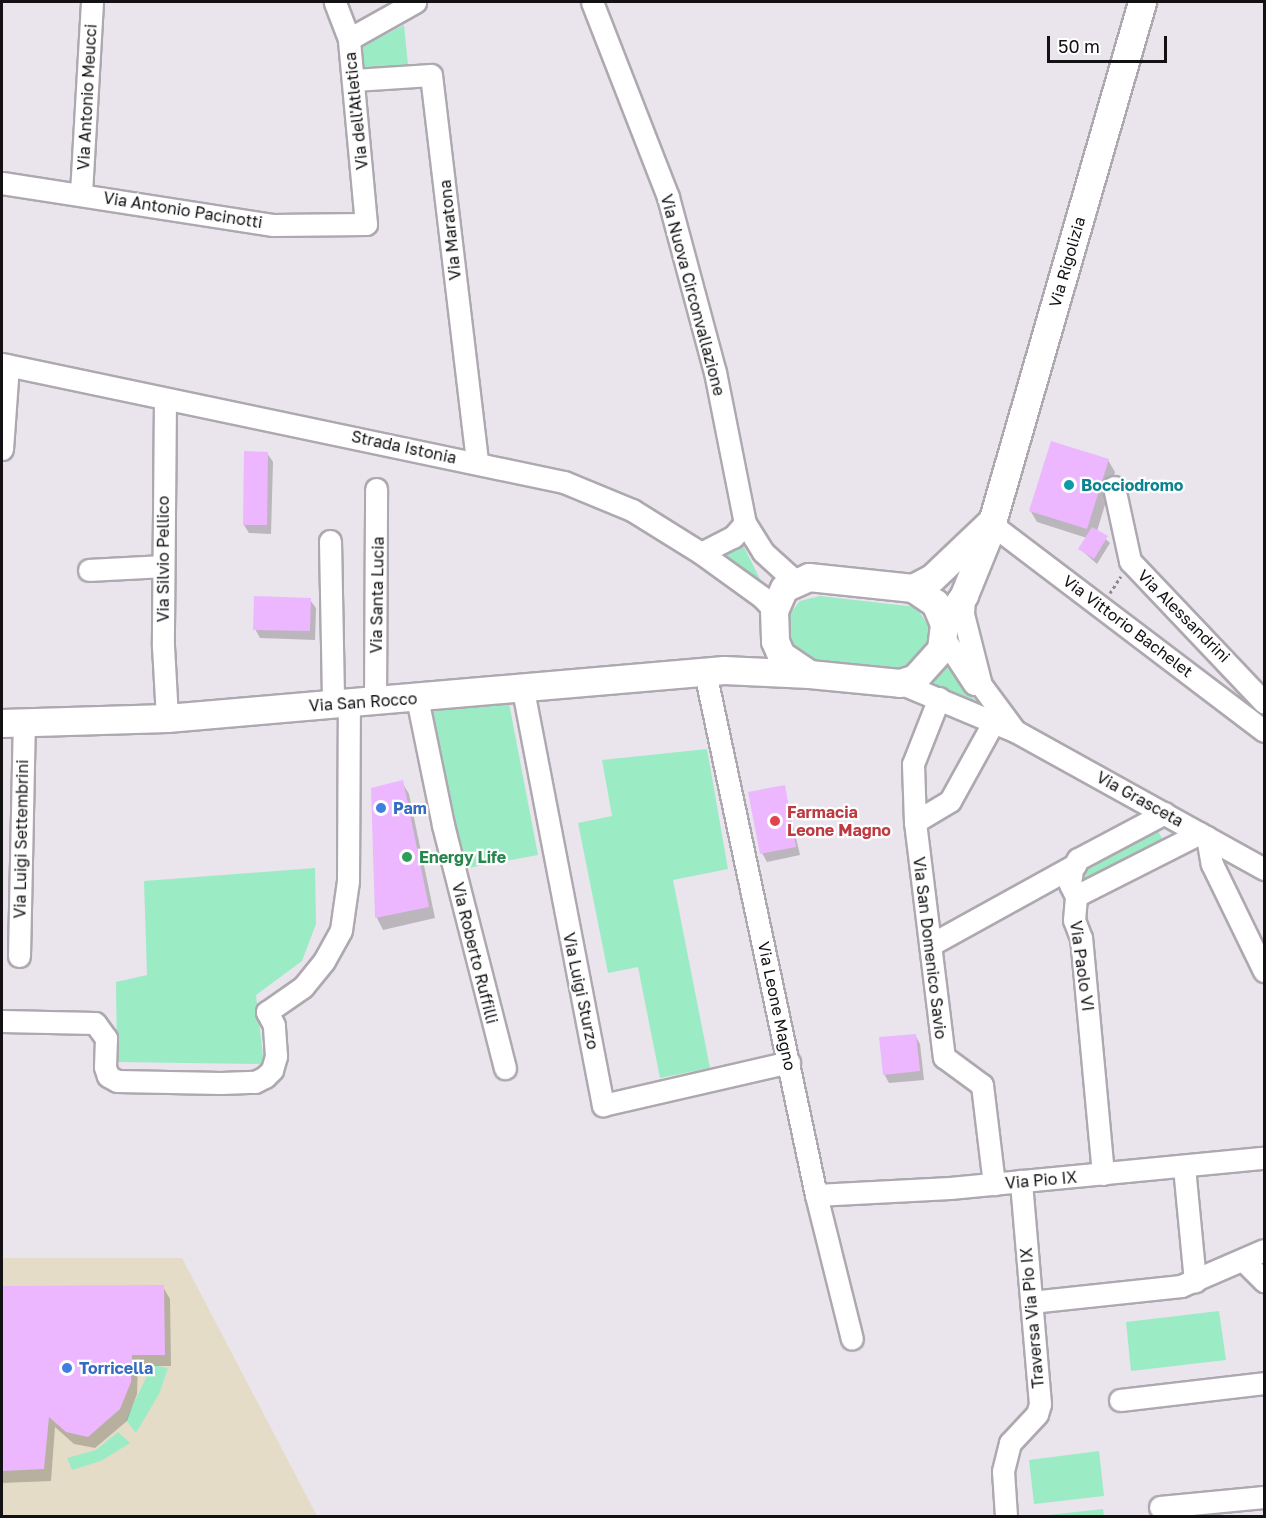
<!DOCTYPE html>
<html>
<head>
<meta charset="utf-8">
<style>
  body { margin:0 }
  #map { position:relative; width:1266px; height:1518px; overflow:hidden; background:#eae4ec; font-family:"Golos Text",sans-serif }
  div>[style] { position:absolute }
  .industrial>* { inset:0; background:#e5dcc7 }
  .green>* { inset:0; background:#9becc5 }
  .shadow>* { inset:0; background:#0003 }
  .building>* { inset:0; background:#ecb7fe }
  .path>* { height:3px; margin-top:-1.5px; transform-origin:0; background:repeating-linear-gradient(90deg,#8d888e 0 3px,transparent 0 6px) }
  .roads { filter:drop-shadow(2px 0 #aea8b0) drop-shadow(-2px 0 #aea8b0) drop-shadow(0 2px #aea8b0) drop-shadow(0 -2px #aea8b0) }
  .minor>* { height:21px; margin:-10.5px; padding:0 10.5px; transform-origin:10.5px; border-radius:10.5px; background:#fff }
  .major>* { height:27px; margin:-13.5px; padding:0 13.5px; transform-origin:13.5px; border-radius:13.5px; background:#fff }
  .dots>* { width:16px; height:16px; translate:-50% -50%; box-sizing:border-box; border:3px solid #fff; border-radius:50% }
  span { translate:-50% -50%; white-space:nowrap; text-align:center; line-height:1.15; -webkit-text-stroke:4.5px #fff; paint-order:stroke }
  .street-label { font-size:16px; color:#131114 }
  .culture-label { font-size:16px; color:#0d838f; font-weight:700 }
  .left { translate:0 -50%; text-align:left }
  .shop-label { font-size:16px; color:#366cbe; font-weight:700 }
  .health-label { font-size:16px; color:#be3a42; font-weight:700 }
  .leisure-label { font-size:16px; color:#27864d; font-weight:700 }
  .frame { position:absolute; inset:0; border:3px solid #131114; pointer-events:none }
  .scale { position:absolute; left:1047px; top:36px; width:120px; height:27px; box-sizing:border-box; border:3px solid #131114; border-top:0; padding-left:8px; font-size:18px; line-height:21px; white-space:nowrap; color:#131114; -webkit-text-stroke:4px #fff; paint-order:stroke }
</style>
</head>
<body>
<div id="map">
  <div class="industrial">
    <i style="clip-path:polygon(2px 1258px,182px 1258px,317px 1516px,2px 1516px)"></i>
  </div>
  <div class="green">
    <i style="clip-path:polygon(404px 25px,408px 65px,360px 68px,358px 49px)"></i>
    <i style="clip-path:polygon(740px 539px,761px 581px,715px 556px)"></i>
    <i style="clip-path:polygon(820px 596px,916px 607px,930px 628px,931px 641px,919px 662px,901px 668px,810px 662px,794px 652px,786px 635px,788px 616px,800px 601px)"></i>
    <i style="clip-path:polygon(945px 658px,982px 710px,922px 685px)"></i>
    <i style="clip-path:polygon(509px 703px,538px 855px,457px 870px,428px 710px)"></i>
    <i style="clip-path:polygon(707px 749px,728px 869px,673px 880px,710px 1068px,660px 1078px,638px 967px,608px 973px,578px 823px,612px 816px,602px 760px)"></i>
    <i style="clip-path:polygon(1155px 825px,1166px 846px,1085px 886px,1075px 865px)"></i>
    <i style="clip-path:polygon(315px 868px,316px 924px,302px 961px,256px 995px,264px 1064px,117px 1062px,116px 982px,147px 975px,144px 881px)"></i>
    <i style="clip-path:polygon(1219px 1311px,1226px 1360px,1131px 1371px,1126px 1322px)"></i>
    <i style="clip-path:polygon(152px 1365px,168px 1368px,159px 1394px,136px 1433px,126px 1420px)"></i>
    <i style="clip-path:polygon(118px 1432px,130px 1443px,101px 1461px,72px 1470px,67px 1458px,96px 1450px)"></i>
    <i style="clip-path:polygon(1099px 1451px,1104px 1496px,1034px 1504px,1029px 1460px)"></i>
    <i style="clip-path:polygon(1103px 1509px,1104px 1516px,1039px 1516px)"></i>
  </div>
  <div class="shadow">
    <i style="clip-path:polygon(267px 453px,273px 462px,271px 534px,249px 533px,244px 525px)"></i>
    <i style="clip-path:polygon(1108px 460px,1115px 472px,1097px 531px,1110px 543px,1097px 564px,1080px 549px,1087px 538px,1037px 522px,1030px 510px)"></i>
    <i style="clip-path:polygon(310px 600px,316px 608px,315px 640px,260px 638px,255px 629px)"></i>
    <i style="clip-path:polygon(402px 782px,409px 794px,435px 918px,383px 930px,377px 918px)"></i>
    <i style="clip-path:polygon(784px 787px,800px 855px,767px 862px,762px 853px)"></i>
    <i style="clip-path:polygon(915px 1035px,920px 1044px,924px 1080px,889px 1083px,884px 1074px)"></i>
    <i style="clip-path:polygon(163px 1287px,170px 1299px,171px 1366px,138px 1366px,137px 1394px,127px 1421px,95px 1448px,74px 1444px,55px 1427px,51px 1481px,2px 1483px,2px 1288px)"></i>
  </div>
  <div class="building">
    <i style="clip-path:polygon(1051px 441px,1109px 459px,1087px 529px,1029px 511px)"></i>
    <i style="clip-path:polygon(244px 451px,268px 452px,267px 525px,243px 525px)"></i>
    <i style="clip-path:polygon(1092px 527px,1108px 536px,1094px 559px,1078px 549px)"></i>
    <i style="clip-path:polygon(254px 596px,311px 598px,310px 631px,253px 630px)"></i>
    <i style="clip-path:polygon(403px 780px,429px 907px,375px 918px,371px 788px)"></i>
    <i style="clip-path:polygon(785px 785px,796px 847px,760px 854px,748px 792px)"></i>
    <i style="clip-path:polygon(916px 1034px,920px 1071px,883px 1075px,879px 1037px)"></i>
    <i style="clip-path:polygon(164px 1285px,165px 1355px,132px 1355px,131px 1382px,120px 1409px,88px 1437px,66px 1432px,49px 1417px,44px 1469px,2px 1471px,2px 1286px)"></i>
  </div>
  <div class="path">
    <i style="left:1110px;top:593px;width:20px;rotate:-57deg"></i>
  </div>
  <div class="roads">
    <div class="minor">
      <i style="left:592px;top:2px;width:209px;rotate:68.7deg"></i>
      <i style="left:668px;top:197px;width:181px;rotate:75deg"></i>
      <i style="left:715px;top:372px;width:154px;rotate:78.8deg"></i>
      <i style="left:745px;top:523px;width:34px;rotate:58deg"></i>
      <i style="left:763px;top:552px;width:43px;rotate:42.2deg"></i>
      <i style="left:349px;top:39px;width:76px;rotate:-29.3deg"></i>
      <i style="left:354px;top:80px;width:77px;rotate:-3.7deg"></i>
      <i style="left:431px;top:75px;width:390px;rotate:83.2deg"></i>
      <i style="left:2px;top:183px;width:273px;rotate:8.8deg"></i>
      <i style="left:272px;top:225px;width:94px;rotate:-0.6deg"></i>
      <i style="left:366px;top:224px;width:186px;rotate:-95.3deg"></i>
      <i style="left:349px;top:39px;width:40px;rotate:-111deg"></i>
      <i style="left:81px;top:193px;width:191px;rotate:-86.7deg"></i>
      <i style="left:2px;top:364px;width:574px;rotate:11.86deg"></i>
      <i style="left:564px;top:482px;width:74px;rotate:22.4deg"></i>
      <i style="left:632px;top:510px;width:81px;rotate:31.9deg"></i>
      <i style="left:701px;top:553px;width:75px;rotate:35.8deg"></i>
      <i style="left:762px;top:597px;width:18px;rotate:47deg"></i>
      <i style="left:165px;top:399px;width:247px;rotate:90.5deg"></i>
      <i style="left:163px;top:646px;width:72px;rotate:86.8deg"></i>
      <i style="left:2px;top:449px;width:84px;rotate:-85.9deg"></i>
      <i style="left:1114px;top:487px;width:76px;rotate:77.8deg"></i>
      <i style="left:1130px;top:561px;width:195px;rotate:46.5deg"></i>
      <i style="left:990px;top:523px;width:344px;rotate:37.2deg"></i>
      <i style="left:330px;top:541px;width:163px;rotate:88.9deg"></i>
      <i style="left:701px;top:553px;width:36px;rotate:-27deg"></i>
      <i style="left:733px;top:537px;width:18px;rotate:-49deg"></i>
      <i style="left:89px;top:570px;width:74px;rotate:-3.1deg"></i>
      <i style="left:964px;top:595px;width:19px;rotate:93deg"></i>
      <i style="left:963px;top:614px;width:73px;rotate:75.8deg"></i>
      <i style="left:981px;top:685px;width:57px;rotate:53.5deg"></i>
      <i style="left:944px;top:638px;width:55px;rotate:56.9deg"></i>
      <i style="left:705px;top:672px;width:535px;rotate:78.02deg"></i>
      <i style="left:816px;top:1195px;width:148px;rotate:76deg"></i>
      <i style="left:900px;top:683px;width:125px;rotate:22.7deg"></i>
      <i style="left:1015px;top:731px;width:285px;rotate:29deg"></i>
      <i style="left:523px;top:690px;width:423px;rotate:79.1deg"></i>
      <i style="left:603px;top:1105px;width:191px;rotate:-13deg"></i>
      <i style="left:417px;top:698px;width:130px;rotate:78.4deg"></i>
      <i style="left:443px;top:825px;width:251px;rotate:75.7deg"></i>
      <i style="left:375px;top:701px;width:212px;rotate:-89.7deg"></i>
      <i style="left:993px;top:723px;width:89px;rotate:118.9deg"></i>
      <i style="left:950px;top:801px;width:41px;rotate:149deg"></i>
      <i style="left:915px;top:822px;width:237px;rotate:83deg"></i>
      <i style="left:944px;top:1057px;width:47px;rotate:36.4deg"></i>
      <i style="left:982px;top:1085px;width:100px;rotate:83.1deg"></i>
      <i style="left:915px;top:822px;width:58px;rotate:-92deg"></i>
      <i style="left:913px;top:764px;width:71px;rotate:-68.5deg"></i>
      <i style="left:1207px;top:837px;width:27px;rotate:80deg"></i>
      <i style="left:1212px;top:864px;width:119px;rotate:64.1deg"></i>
      <i style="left:1076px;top:896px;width:139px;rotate:-26.9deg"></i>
      <i style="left:930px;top:945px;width:166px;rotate:-28.9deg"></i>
      <i style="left:19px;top:956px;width:233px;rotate:-88.8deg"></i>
      <i style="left:2px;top:1021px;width:93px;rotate:1.2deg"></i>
      <i style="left:95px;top:1023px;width:19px;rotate:54deg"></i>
      <i style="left:106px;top:1038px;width:29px;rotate:92deg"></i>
      <i style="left:105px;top:1067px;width:9px;rotate:72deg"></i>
      <i style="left:108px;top:1076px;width:10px;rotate:29deg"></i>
      <i style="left:117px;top:1081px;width:104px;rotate:1.1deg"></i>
      <i style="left:221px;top:1083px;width:34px;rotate:-2deg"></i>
      <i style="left:255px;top:1082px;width:11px;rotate:-27deg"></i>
      <i style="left:265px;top:1077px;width:10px;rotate:-45deg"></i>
      <i style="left:272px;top:1070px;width:15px;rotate:-74deg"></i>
      <i style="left:276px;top:1056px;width:31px;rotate:-94deg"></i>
      <i style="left:274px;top:1025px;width:15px;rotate:-118deg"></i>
      <i style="left:267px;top:1012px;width:44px;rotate:-34.8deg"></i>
      <i style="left:303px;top:987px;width:33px;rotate:-51deg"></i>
      <i style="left:324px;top:961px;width:35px;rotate:-61deg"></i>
      <i style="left:341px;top:930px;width:49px;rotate:-81.9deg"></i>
      <i style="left:348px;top:881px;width:178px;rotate:-89.7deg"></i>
      <i style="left:1184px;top:1167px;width:115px;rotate:84.5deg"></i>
      <i style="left:1103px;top:1174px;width:237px;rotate:-95.3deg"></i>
      <i style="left:1081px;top:938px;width:19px;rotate:-111deg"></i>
      <i style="left:1074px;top:920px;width:24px;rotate:-85deg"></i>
      <i style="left:1076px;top:896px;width:13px;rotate:-117deg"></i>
      <i style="left:1070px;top:884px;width:15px;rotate:-82deg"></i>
      <i style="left:1072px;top:869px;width:12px;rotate:-59deg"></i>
      <i style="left:1078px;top:859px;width:98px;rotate:-27.9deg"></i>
      <i style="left:816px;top:1195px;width:134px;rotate:-3deg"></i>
      <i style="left:950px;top:1188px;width:315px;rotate:-5.5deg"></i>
      <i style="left:1243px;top:1260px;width:30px;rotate:45deg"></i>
      <i style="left:1031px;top:1302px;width:151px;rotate:-6.1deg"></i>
      <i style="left:1181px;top:1286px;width:90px;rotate:-23.4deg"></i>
      <i style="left:1120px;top:1400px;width:145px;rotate:-6.7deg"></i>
      <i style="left:1160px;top:1507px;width:104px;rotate:-5.5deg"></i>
      <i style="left:1006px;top:1516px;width:45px;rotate:-93.8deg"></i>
      <i style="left:1003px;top:1471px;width:29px;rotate:-76deg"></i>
      <i style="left:1010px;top:1443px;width:40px;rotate:-47deg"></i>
      <i style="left:1037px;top:1414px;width:10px;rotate:-73deg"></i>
      <i style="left:1040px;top:1404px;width:224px;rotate:-94.9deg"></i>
    </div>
    <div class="major">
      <i style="left:913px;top:588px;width:21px;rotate:-28deg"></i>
      <i style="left:932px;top:578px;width:79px;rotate:-43.5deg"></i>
      <i style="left:944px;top:624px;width:23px;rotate:-113deg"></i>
      <i style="left:935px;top:603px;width:27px;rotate:-146deg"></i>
      <i style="left:913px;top:588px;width:105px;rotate:-174deg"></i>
      <i style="left:809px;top:577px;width:27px;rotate:156deg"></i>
      <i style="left:784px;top:588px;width:24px;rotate:114deg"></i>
      <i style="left:774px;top:610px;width:31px;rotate:88deg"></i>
      <i style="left:775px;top:641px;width:15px;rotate:67deg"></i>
      <i style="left:781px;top:655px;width:34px;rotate:34deg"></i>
      <i style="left:809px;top:674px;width:91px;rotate:5.6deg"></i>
      <i style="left:900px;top:683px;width:16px;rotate:-18deg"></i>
      <i style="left:915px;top:678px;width:39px;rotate:-48deg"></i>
      <i style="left:941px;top:649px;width:25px;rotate:-83deg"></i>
      <i style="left:944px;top:624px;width:35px;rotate:-55deg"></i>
      <i style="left:964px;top:595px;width:64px;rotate:-67.9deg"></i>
      <i style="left:988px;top:536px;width:556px;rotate:-73.91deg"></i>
      <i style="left:2px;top:723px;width:165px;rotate:-1.7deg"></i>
      <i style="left:167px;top:718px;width:559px;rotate:-4.93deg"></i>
      <i style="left:724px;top:670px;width:85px;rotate:2.7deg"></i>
    </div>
  </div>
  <div class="dots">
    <i style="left:1069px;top:485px;background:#0f9aa8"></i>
    <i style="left:381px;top:808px;background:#3f7fe0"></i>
    <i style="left:775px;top:821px;background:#e0444e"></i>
    <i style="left:407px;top:857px;background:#2e9e5b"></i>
    <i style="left:67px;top:1368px;background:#3f7fe0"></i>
  </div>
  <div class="street-label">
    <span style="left:87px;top:97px;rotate:-87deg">Via Antonio Meucci</span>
    <span style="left:356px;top:111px;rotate:-96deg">Via dell'Atletica</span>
    <span style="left:183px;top:210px;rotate:9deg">Via Antonio Pacinotti</span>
    <span style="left:450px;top:230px;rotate:-96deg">Via Maratona</span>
    <span style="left:1067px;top:262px;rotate:-74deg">Via Rigolizia</span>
    <span style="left:693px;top:295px;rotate:75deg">Via Nuova Circonvallazione</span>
    <span style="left:404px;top:447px;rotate:12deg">Strada Istonia</span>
    <span style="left:163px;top:559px;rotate:-90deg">Via Silvio Pellico</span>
    <span style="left:377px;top:595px;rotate:-89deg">Via Santa Lucia</span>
    <span style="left:1184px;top:616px;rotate:45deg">Via Alessandrini</span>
    <span style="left:1128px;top:626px;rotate:37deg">Via Vittorio Bachelet</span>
    <span style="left:363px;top:702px;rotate:-4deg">Via San Rocco</span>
    <span style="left:1140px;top:799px;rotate:29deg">Via Grasceta</span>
    <span style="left:21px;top:839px;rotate:-89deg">Via Luigi Settembrini</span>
    <span style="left:930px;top:948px;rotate:83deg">Via San Domenico Savio</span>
    <span style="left:475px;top:953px;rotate:76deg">Via Roberto Ruffilli</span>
    <span style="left:1082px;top:966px;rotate:82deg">Via Paolo VI</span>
    <span style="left:581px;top:991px;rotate:78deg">Via Luigi Sturzo</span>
    <span style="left:777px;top:1006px;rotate:78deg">Via Leone Magno</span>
    <span style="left:1041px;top:1180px;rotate:-5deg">Via Pio IX</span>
    <span style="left:1032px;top:1318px;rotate:-95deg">Traversa Via Pio IX</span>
  </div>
  <div class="culture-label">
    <span class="left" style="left:1081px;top:485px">Bocciodromo</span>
  </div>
  <div class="shop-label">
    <span class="left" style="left:393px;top:808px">Pam</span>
    <span class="left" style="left:79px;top:1368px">Torricella</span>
  </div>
  <div class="health-label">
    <span class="left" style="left:787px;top:821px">Farmacia<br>Leone Magno</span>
  </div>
  <div class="leisure-label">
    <span class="left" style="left:419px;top:857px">Energy Life</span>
  </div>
  <div class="frame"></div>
  <div class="scale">50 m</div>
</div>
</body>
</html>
